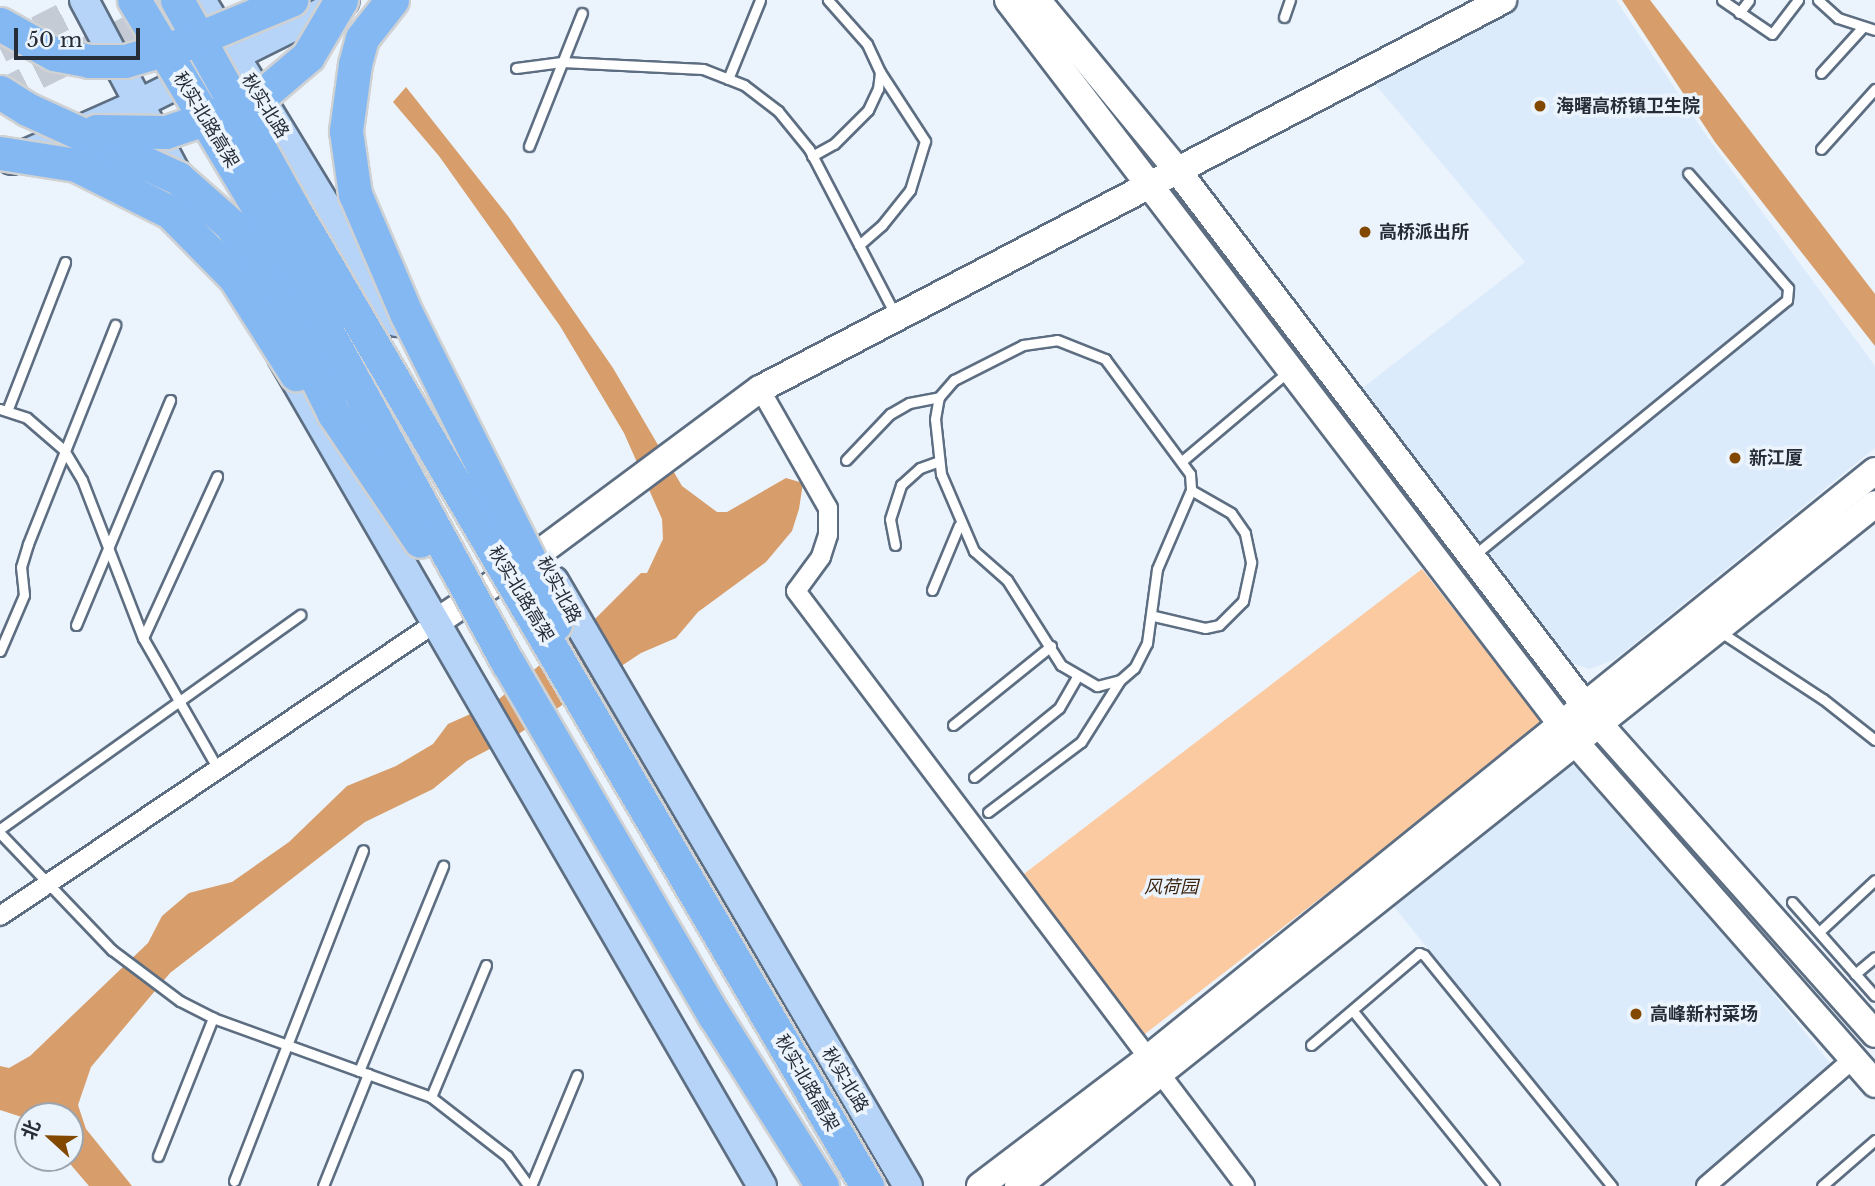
<!DOCTYPE html>
<html>
<head>
<meta charset="utf-8">
<style>
  body { margin:0 }
  #map { position:relative; width:1875px; height:1186px; overflow:hidden; background:#ebf3fc; font-family:"Libre Baskerville","Noto Sans SC",serif }
  div>[style] { position:absolute }
  .built>* { inset:0; background:#dcebfc }
  .green>* { inset:0; background:#fccaa0 }
  .water>* { inset:0; background:#d79d6b }
  .primary-tunnel>* { height:28px; margin-top:-14px; transform-origin:0; background:repeating-linear-gradient(90deg,#c4cbd4 0 28px,transparent 0 42px) }
  .roads { filter:drop-shadow(2px 0 #5d6e82) drop-shadow(-2px 0 #5d6e82) drop-shadow(0 2px #5d6e82) drop-shadow(0 -2px #5d6e82) }
  .lane>* { height:9px; margin:-4.5px; padding:0 4.5px; transform-origin:4.5px; border-radius:4.5px; background:#fff }
  .street>* { height:18px; margin:-9px; padding:0 9px; transform-origin:9px; border-radius:9px; background:#fff }
  .secondary>* { height:26px; margin:-13px; padding:0 13px; transform-origin:13px; border-radius:13px; background:#fff }
  .primary>* { height:28px; margin:-14px; padding:0 14px; transform-origin:14px; border-radius:14px; background:#b5d4f8 }
  .bridges { filter:drop-shadow(2px 0 #cfd1d3) drop-shadow(-2px 0 #cfd1d3) drop-shadow(0 2px #cfd1d3) drop-shadow(0 -2px #cfd1d3) }
  .highway-bridge>* { height:33px; margin:-16.5px; padding:0 16.5px; transform-origin:16.5px; border-radius:16.5px; background:#84b8f3 }
  .dots>* { width:19px; height:19px; translate:-50% -50%; box-sizing:border-box; border:4px solid #ebf3fc; border-radius:50% }
  span { translate:-50% -50%; white-space:nowrap; text-align:center; line-height:1.15; -webkit-text-stroke:7px #ebf3fc; paint-order:stroke }
  .street-label { font-size:18px; color:#262d36 }
  .poi-label { font-size:18px; color:#262d36; font-weight:700 }
  .left { translate:0 -50%; text-align:left }
  .park-label { font-size:18px; color:#3d250f; font-style:italic }
  .north { position:absolute; left:14px; top:1102px; width:70px; height:70px; box-sizing:border-box; background:#ebf3fc; border:2px solid #9ca4ad; border-radius:50%; rotate:292deg; font-size:19px; font-weight:700; line-height:28px; text-align:center; color:#262d36 }
  .north::after { content:''; display:block; margin:auto; width:24px; height:32px; background:#834800; clip-path:polygon(50% 0,100% 100%,50% 72%,0 100%) }
  .scale { position:absolute; left:14px; top:28px; width:126px; height:32px; box-sizing:border-box; border:4px solid #262d36; border-top:0; padding-left:9px; font-size:21px; line-height:24px; white-space:nowrap; color:#262d36; -webkit-text-stroke:5px #ebf3fc; paint-order:stroke }
</style>
</head>
<body>
<div id="map">
  <div class="built">
    <i style="clip-path:polygon(1522px 0,1616px 0,1706px 135px,1875px 366px,1875px 448px,1614px 660px,1589px 669px,1566px 661px,1360px 390px,1525px 262px,1369px 77px)"></i>
    <i style="clip-path:polygon(1572px 765px,1600px 781px,1834px 1068px,1699px 1186px,1619px 1186px,1387px 898px,1552px 766px)"></i>
  </div>
  <div class="green">
    <i style="clip-path:polygon(1422px 569px,1544px 725px,1141px 1037px,1016px 880px)"></i>
  </div>
  <div class="water">
    <i style="clip-path:polygon(1622px 0,1650px 0,1875px 294px,1875px 346px,1715px 142px)"></i>
    <i style="clip-path:polygon(406px 87px,508px 216px,613px 368px,682px 486px,717px 512px,727px 512px,786px 478px,803px 483px,799px 509px,792px 531px,766px 562px,698px 612px,676px 638px,641px 653px,520px 733px,467px 761px,433px 789px,365px 822px,170px 973px,91px 1067px,78px 1105px,86px 1129px,132px 1186px,89px 1186px,65px 1158px,70px 1158px,70px 1116px,28px 1119px,0 1110px,0 1066px,9px 1068px,30px 1056px,148px 943px,162px 916px,189px 893px,232px 882px,289px 842px,347px 786px,396px 766px,433px 744px,448px 724px,493px 704px,596px 618px,641px 573px,647px 573px,663px 539px,662px 519px,624px 433px,560px 326px,439px 156px,393px 102px)"></i>
  </div>
  <div class="primary-tunnel">
    <i style="left:0;top:49px;width:109px;rotate:-26.8deg"></i>
    <i style="left:0;top:94px;width:211px;rotate:-26.4deg"></i>
  </div>
  <div class="roads">
    <div class="lane">
      <i style="left:1722px;top:0;width:60px;rotate:34.2deg"></i>
      <i style="left:1772px;top:34px;width:43px;rotate:-52.6deg"></i>
      <i style="left:1818px;top:0;width:27px;rotate:42deg"></i>
      <i style="left:1838px;top:18px;width:39px;rotate:18deg"></i>
      <i style="left:1739px;top:13px;width:16px;rotate:-52deg"></i>
      <i style="left:1284px;top:17px;width:18px;rotate:-71deg"></i>
      <i style="left:516px;top:68px;width:46px;rotate:-7.4deg"></i>
      <i style="left:562px;top:62px;width:141px;rotate:2.8deg"></i>
      <i style="left:703px;top:69px;width:44px;rotate:21.3deg"></i>
      <i style="left:744px;top:85px;width:43px;rotate:37.4deg"></i>
      <i style="left:778px;top:111px;width:49px;rotate:50.8deg"></i>
      <i style="left:809px;top:149px;width:188px;rotate:62.5deg"></i>
      <i style="left:1821px;top:73px;width:61px;rotate:-47.7deg"></i>
      <i style="left:728px;top:79px;width:85px;rotate:-67.9deg"></i>
      <i style="left:529px;top:146px;width:143px;rotate:-68.3deg"></i>
      <i style="left:1821px;top:149px;width:81px;rotate:-48deg"></i>
      <i style="left:812px;top:156px;width:25px;rotate:-29deg"></i>
      <i style="left:834px;top:144px;width:48px;rotate:-45deg"></i>
      <i style="left:868px;top:110px;width:23px;rotate:-65deg"></i>
      <i style="left:878px;top:89px;width:17px;rotate:-83deg"></i>
      <i style="left:880px;top:72px;width:31px;rotate:-115deg"></i>
      <i style="left:867px;top:44px;width:59px;rotate:-131.6deg"></i>
      <i style="left:859px;top:245px;width:30px;rotate:-41deg"></i>
      <i style="left:882px;top:225px;width:45px;rotate:-51.3deg"></i>
      <i style="left:910px;top:190px;width:51px;rotate:-73deg"></i>
      <i style="left:925px;top:141px;width:82px;rotate:-123.1deg"></i>
      <i style="left:1057px;top:340px;width:52px;rotate:21.6deg"></i>
      <i style="left:1105px;top:359px;width:143px;rotate:53.5deg"></i>
      <i style="left:1190px;top:474px;width:16px;rotate:86deg"></i>
      <i style="left:1191px;top:490px;width:86px;rotate:113.3deg"></i>
      <i style="left:1157px;top:569px;width:75px;rotate:97.7deg"></i>
      <i style="left:1147px;top:643px;width:28px;rotate:117deg"></i>
      <i style="left:1134px;top:668px;width:18px;rotate:139deg"></i>
      <i style="left:1120px;top:680px;width:24px;rotate:165deg"></i>
      <i style="left:1097px;top:686px;width:42px;rotate:-149.7deg"></i>
      <i style="left:1061px;top:665px;width:101px;rotate:-122.4deg"></i>
      <i style="left:1007px;top:580px;width:44px;rotate:-138.7deg"></i>
      <i style="left:974px;top:551px;width:84px;rotate:-113.2deg"></i>
      <i style="left:941px;top:474px;width:55px;rotate:-96.2deg"></i>
      <i style="left:935px;top:419px;width:22px;rotate:-80deg"></i>
      <i style="left:939px;top:397px;width:23px;rotate:-49deg"></i>
      <i style="left:954px;top:380px;width:77px;rotate:-26.9deg"></i>
      <i style="left:1023px;top:345px;width:34px;rotate:-8deg"></i>
      <i style="left:0;top:409px;width:28px;rotate:18deg"></i>
      <i style="left:27px;top:418px;width:49px;rotate:40.9deg"></i>
      <i style="left:64px;top:450px;width:35px;rotate:59deg"></i>
      <i style="left:82px;top:480px;width:169px;rotate:68.9deg"></i>
      <i style="left:143px;top:638px;width:151px;rotate:60.2deg"></i>
      <i style="left:7px;top:411px;width:160px;rotate:-68.7deg"></i>
      <i style="left:846px;top:460px;width:64px;rotate:-46.3deg"></i>
      <i style="left:890px;top:414px;width:22px;rotate:-30deg"></i>
      <i style="left:909px;top:403px;width:31px;rotate:-11deg"></i>
      <i style="left:1182px;top:461px;width:141px;rotate:-40.1deg"></i>
      <i style="left:895px;top:545px;width:26px;rotate:-101deg"></i>
      <i style="left:890px;top:519px;width:36px;rotate:-72deg"></i>
      <i style="left:901px;top:485px;width:25px;rotate:-42deg"></i>
      <i style="left:920px;top:468px;width:20px;rotate:-20deg"></i>
      <i style="left:1473px;top:556px;width:405px;rotate:-39.2deg"></i>
      <i style="left:1787px;top:300px;width:12px;rotate:-85deg"></i>
      <i style="left:1788px;top:288px;width:152px;rotate:-131deg"></i>
      <i style="left:932px;top:590px;width:70px;rotate:-67.4deg"></i>
      <i style="left:1154px;top:616px;width:52px;rotate:13.2deg"></i>
      <i style="left:1205px;top:628px;width:14px;rotate:-12deg"></i>
      <i style="left:1219px;top:625px;width:34px;rotate:-45deg"></i>
      <i style="left:1243px;top:601px;width:40px;rotate:-78deg"></i>
      <i style="left:1251px;top:562px;width:30px;rotate:-102deg"></i>
      <i style="left:1245px;top:533px;width:24px;rotate:-125deg"></i>
      <i style="left:1231px;top:513px;width:46px;rotate:-150.1deg"></i>
      <i style="left:76px;top:625px;width:244px;rotate:-67.3deg"></i>
      <i style="left:1719px;top:631px;width:124px;rotate:33.2deg"></i>
      <i style="left:1823px;top:699px;width:66px;rotate:38.3deg"></i>
      <i style="left:143px;top:638px;width:178px;rotate:-65.4deg"></i>
      <i style="left:0;top:651px;width:61px;rotate:-66.8deg"></i>
      <i style="left:24px;top:595px;width:28px;rotate:-96deg"></i>
      <i style="left:21px;top:567px;width:24px;rotate:-73deg"></i>
      <i style="left:28px;top:544px;width:236px;rotate:-68.3deg"></i>
      <i style="left:953px;top:725px;width:126px;rotate:-38.9deg"></i>
      <i style="left:974px;top:777px;width:109px;rotate:-39.1deg"></i>
      <i style="left:1059px;top:708px;width:34px;rotate:-60deg"></i>
      <i style="left:988px;top:812px;width:116px;rotate:-37deg"></i>
      <i style="left:1081px;top:742px;width:73px;rotate:-57.8deg"></i>
      <i style="left:0;top:829px;width:369px;rotate:-35.5deg"></i>
      <i style="left:0;top:833px;width:162px;rotate:46.3deg"></i>
      <i style="left:112px;top:950px;width:85px;rotate:36.9deg"></i>
      <i style="left:180px;top:1001px;width:37px;rotate:27deg"></i>
      <i style="left:213px;top:1018px;width:232px;rotate:19.9deg"></i>
      <i style="left:431px;top:1097px;width:96px;rotate:37.8deg"></i>
      <i style="left:507px;top:1156px;width:37px;rotate:54deg"></i>
      <i style="left:1792px;top:902px;width:125px;rotate:48.6deg"></i>
      <i style="left:1819px;top:932px;width:76px;rotate:-42.9deg"></i>
      <i style="left:1855px;top:974px;width:26px;rotate:-40deg"></i>
      <i style="left:1353px;top:1011px;width:225px;rotate:51.1deg"></i>
      <i style="left:1311px;top:1045px;width:142px;rotate:-40.4deg"></i>
      <i style="left:1419px;top:953px;width:5px;rotate:22deg"></i>
      <i style="left:1424px;top:955px;width:298px;rotate:50.9deg"></i>
      <i style="left:359px;top:1071px;width:222px;rotate:-67.7deg"></i>
      <i style="left:431px;top:1097px;width:143px;rotate:-67.4deg"></i>
      <i style="left:158px;top:1156px;width:149px;rotate:-68.3deg"></i>
      <i style="left:234px;top:1181px;width:355px;rotate:-68.7deg"></i>
      <i style="left:323px;top:1186px;width:121px;rotate:-68.1deg"></i>
      <i style="left:531px;top:1186px;width:120px;rotate:-67.5deg"></i>
      <i style="left:1822px;top:1186px;width:70px;rotate:-41deg"></i>
    </div>
    <div class="street">
      <i style="left:760px;top:389px;width:137px;rotate:60.3deg"></i>
      <i style="left:828px;top:508px;width:27px;rotate:90deg"></i>
      <i style="left:828px;top:535px;width:23px;rotate:108deg"></i>
      <i style="left:821px;top:557px;width:42px;rotate:126.3deg"></i>
      <i style="left:796px;top:591px;width:745px;rotate:52.96deg"></i>
      <i style="left:0;top:916px;width:524px;rotate:-33.96deg"></i>
      <i style="left:1706px;top:1186px;width:194px;rotate:-40.8deg"></i>
    </div>
    <div class="secondary">
      <i style="left:1008px;top:0;width:934px;rotate:52.61deg"></i>
      <i style="left:1575px;top:742px;width:455px;rotate:48.7deg"></i>
      <i style="left:1037px;top:0;width:220px;rotate:50.5deg"></i>
      <i style="left:1177px;top:170px;width:696px;rotate:52.7deg"></i>
      <i style="left:1599px;top:724px;width:415px;rotate:48.3deg"></i>
      <i style="left:435px;top:623px;width:125px;rotate:-33.9deg"></i>
      <i style="left:539px;top:553px;width:275px;rotate:-36.6deg"></i>
      <i style="left:760px;top:389px;width:839px;rotate:-27.63deg"></i>
      <i style="left:980px;top:1186px;width:208px;rotate:-37.2deg"></i>
      <i style="left:1146px;top:1060px;width:937px;rotate:-38.94deg"></i>
      <i style="left:1018px;top:1186px;width:1095px;rotate:-38.51deg"></i>
    </div>
    <div class="primary">
      <i style="left:84px;top:0;width:211px;rotate:62deg"></i>
      <i style="left:201px;top:0;width:377px;rotate:58.7deg"></i>
      <i style="left:12px;top:160px;width:136px;rotate:-23.9deg"></i>
      <i style="left:136px;top:105px;width:233px;rotate:-26.5deg"></i>
      <i style="left:282px;top:357px;width:958px;rotate:59.93deg"></i>
      <i style="left:554px;top:581px;width:701px;rotate:59.67deg"></i>
    </div>
  </div>
  <div class="bridges">
    <div class="highway-bridge">
      <i style="left:134px;top:0;width:265px;rotate:59.1deg"></i>
      <i style="left:270px;top:227px;width:497px;rotate:61.4deg"></i>
      <i style="left:508px;top:663px;width:408px;rotate:59.7deg"></i>
      <i style="left:714px;top:1015px;width:202px;rotate:57.7deg"></i>
      <i style="left:177px;top:0;width:235px;rotate:60.9deg"></i>
      <i style="left:291px;top:205px;width:1138px;rotate:59.58deg"></i>
      <i style="left:392px;top:0;width:48px;rotate:128.3deg"></i>
      <i style="left:362px;top:38px;width:27px;rotate:105deg"></i>
      <i style="left:355px;top:64px;width:68px;rotate:97.7deg"></i>
      <i style="left:346px;top:131px;width:64px;rotate:81.9deg"></i>
      <i style="left:355px;top:194px;width:129px;rotate:66.8deg"></i>
      <i style="left:406px;top:313px;width:335px;rotate:63.4deg"></i>
      <i style="left:556px;top:612px;width:12px;rotate:95deg"></i>
      <i style="left:0;top:24px;width:62px;rotate:29.1deg"></i>
      <i style="left:54px;top:54px;width:36px;rotate:11deg"></i>
      <i style="left:89px;top:61px;width:36px"></i>
      <i style="left:125px;top:61px;width:65px;rotate:-16.2deg"></i>
      <i style="left:187px;top:43px;width:113px;rotate:-22.5deg"></i>
      <i style="left:0;top:92px;width:32px;rotate:32deg"></i>
      <i style="left:27px;top:109px;width:166px;rotate:24.6deg"></i>
      <i style="left:178px;top:178px;width:71px;rotate:41.6deg"></i>
      <i style="left:231px;top:225px;width:78px;rotate:57.5deg"></i>
      <i style="left:273px;top:291px;width:137px;rotate:63.6deg"></i>
      <i style="left:334px;top:414px;width:153px;rotate:55.9deg"></i>
      <i style="left:96px;top:131px;width:70px;rotate:0.8deg"></i>
      <i style="left:166px;top:132px;width:93px;rotate:-18.8deg"></i>
      <i style="left:254px;top:102px;width:71px;rotate:-40.4deg"></i>
      <i style="left:308px;top:56px;width:65px;rotate:-59.5deg"></i>
      <i style="left:0;top:153px;width:77px;rotate:9deg"></i>
      <i style="left:76px;top:165px;width:105px;rotate:26.6deg"></i>
      <i style="left:170px;top:212px;width:93px;rotate:45.4deg"></i>
      <i style="left:235px;top:278px;width:114px;rotate:57.6deg"></i>
    </div>
  </div>
  <div class="dots">
    <i style="left:1540px;top:106px;background:#834800"></i>
    <i style="left:1365px;top:232px;background:#834800"></i>
    <i style="left:1735px;top:458px;background:#834800"></i>
    <i style="left:1636px;top:1014px;background:#834800"></i>
  </div>
  <div class="street-label">
    <span style="left:265px;top:106px;rotate:58deg">秋实北路</span>
    <span style="left:206px;top:120px;rotate:59deg">秋实北路高架</span>
    <span style="left:559px;top:590px;rotate:62deg">秋实北路</span>
    <span style="left:521px;top:594px;rotate:59deg">秋实北路高架</span>
    <span style="left:845px;top:1080px;rotate:59deg">秋实北路</span>
    <span style="left:807px;top:1083px;rotate:60deg">秋实北路高架</span>
  </div>
  <div class="poi-label">
    <span class="left" style="left:1556px;top:106px">海曙高桥镇卫生院</span>
    <span class="left" style="left:1379px;top:232px">高桥派出所</span>
    <span class="left" style="left:1749px;top:458px">新江厦</span>
    <span class="left" style="left:1650px;top:1014px">高峰新村菜场</span>
  </div>
  <div class="park-label">
    <span style="left:1171px;top:887px">风荷园</span>
  </div>
  <div class="north">北</div>
  <div class="scale">50 m</div>
</div>
</body>
</html>
